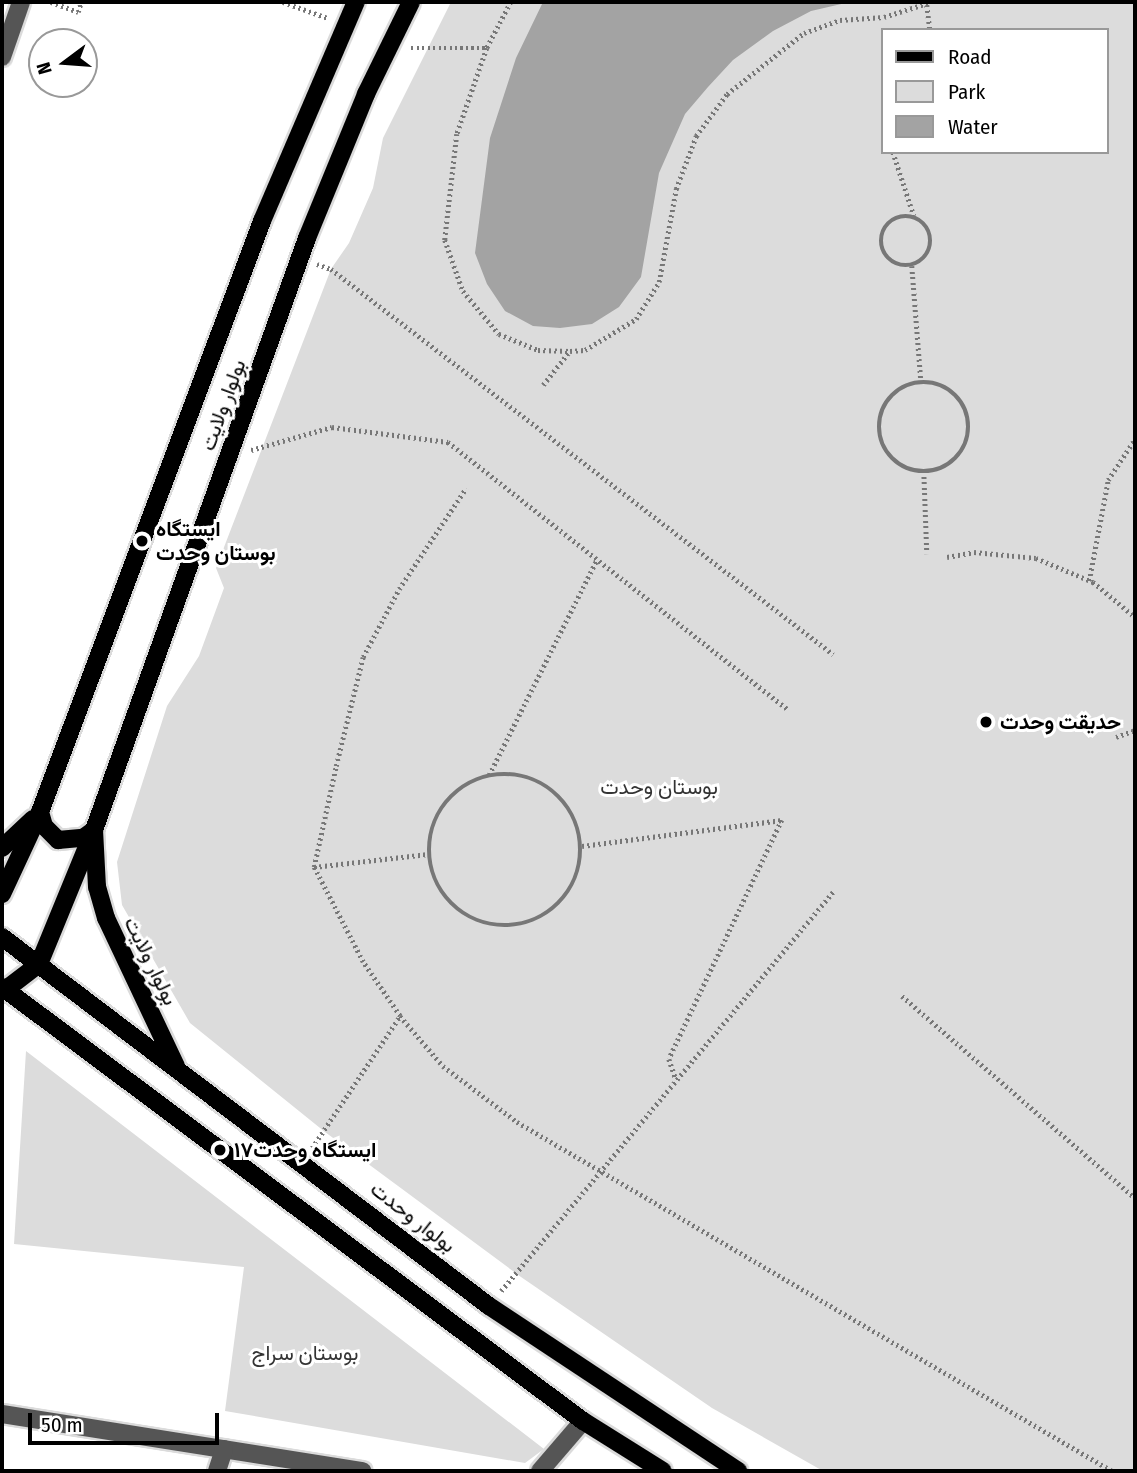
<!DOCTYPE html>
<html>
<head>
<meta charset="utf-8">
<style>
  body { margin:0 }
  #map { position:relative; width:1137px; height:1473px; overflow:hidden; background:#fff; font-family:"Fira Sans Condensed",Vazirmatn,sans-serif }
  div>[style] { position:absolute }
  .green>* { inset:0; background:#dcdcdc }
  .water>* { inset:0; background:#a3a3a3 }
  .path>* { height:4.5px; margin-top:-2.25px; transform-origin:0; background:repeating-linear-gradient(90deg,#777 0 2px,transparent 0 5.5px) }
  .path>.ring { margin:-2.25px; padding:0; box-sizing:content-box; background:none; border:4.5px solid #777; border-radius:50% }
  .roads { filter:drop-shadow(2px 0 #dbdbdb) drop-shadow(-2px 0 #dbdbdb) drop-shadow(0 2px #dbdbdb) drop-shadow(0 -2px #dbdbdb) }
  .minor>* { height:18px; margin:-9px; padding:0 9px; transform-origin:9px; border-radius:9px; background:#555 }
  .major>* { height:18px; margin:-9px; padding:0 9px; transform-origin:9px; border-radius:9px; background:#000 }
  .dots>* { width:19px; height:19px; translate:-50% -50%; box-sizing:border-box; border:4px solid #fff; border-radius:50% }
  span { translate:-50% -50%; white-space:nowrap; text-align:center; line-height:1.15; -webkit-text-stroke:6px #fff; paint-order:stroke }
  .street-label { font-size:21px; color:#000 }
  .poi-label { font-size:21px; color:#000; font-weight:700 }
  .left { translate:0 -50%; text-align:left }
  .park-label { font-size:21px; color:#333 }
  .frame { position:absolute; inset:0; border:4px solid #000; pointer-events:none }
  .legend { position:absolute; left:881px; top:28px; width:228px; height:126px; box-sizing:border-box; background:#fff; border:2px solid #999; margin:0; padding:9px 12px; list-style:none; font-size:21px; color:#000 }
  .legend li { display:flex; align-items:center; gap:14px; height:35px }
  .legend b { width:35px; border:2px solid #999 }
  .north { position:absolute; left:28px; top:28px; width:70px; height:70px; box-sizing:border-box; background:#fff; border:2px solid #999; border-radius:50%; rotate:254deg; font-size:19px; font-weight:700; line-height:28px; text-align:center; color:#000 }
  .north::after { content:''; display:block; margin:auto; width:24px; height:32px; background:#000; clip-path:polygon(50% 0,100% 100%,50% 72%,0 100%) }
  .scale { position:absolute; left:28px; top:1413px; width:191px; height:32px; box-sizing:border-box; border:4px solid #000; border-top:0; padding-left:9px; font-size:21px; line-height:24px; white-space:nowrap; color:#000; -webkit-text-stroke:5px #fff; paint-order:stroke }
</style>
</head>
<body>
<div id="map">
  <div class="green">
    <i style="clip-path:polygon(evenodd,451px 2px,1135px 2px,1135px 1471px,823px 1471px,712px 1408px,521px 1277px,325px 1132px,190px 1023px,122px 905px,117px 862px,167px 706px,199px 656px,224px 588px,216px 568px,331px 269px,349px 243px,373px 188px,383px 138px,451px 2px,883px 30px,1107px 30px,1107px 152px,883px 152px,883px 30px)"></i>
    <i style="clip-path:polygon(26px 1051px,544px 1449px,525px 1463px,225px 1411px,244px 1267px,14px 1244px)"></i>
  </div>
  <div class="water">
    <i style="clip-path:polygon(543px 2px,850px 2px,811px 11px,773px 31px,733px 60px,708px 87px,685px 114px,659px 173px,641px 277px,619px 307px,592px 324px,560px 328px,533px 326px,505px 311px,487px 284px,475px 253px,490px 138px,516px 58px)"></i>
  </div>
  <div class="path">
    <i style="left:51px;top:2px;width:29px;rotate:20deg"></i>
    <i style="left:78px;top:12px;width:10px;rotate:-73deg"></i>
    <i style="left:283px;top:2px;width:48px;rotate:19.6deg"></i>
    <i style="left:511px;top:2px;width:52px;rotate:117.6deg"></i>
    <i style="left:487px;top:48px;width:91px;rotate:109.2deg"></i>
    <i style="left:457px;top:134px;width:107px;rotate:96.5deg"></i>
    <i style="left:445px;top:240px;width:54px;rotate:70.6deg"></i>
    <i style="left:463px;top:291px;width:56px;rotate:50.1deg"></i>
    <i style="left:499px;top:334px;width:42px;rotate:22.3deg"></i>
    <i style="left:538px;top:350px;width:32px;rotate:2deg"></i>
    <i style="left:570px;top:351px;width:15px;rotate:-4deg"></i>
    <i style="left:585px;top:350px;width:60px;rotate:-31.3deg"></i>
    <i style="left:636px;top:319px;width:44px;rotate:-58.1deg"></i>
    <i style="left:659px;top:282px;width:95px;rotate:-79.6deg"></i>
    <i style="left:676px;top:189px;width:57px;rotate:-69.3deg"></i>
    <i style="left:696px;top:136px;width:52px;rotate:-53.6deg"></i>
    <i style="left:727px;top:94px;width:98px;rotate:-38.4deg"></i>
    <i style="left:804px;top:33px;width:38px;rotate:-20deg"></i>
    <i style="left:840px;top:20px;width:44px;rotate:-3.9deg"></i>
    <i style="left:884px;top:17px;width:49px;rotate:-17.7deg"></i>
    <i style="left:927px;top:5px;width:25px;rotate:83deg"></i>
    <i style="left:411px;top:48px;width:76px"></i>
    <i style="left:893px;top:152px;width:67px;rotate:71.8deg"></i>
    <i class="ring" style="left:881px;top:216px;width:45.5px;height:45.5px"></i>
    <i style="left:317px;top:264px;width:15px;rotate:20deg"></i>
    <i style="left:331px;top:269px;width:633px;rotate:37.49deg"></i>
    <i style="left:912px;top:266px;width:114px;rotate:85.5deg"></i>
    <i class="ring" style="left:879px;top:382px;width:85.5px;height:85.5px"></i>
    <i style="left:543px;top:385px;width:42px;rotate:-51.8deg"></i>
    <i style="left:251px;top:450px;width:84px;rotate:-15.9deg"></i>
    <i style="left:332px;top:427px;width:117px;rotate:7.4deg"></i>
    <i style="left:448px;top:442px;width:434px;rotate:38.2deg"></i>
    <i style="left:924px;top:471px;width:83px;rotate:87.9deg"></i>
    <i style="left:947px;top:557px;width:27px;rotate:-10deg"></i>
    <i style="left:974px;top:552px;width:62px;rotate:5.5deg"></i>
    <i style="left:1036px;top:558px;width:62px;rotate:22.8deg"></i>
    <i style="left:1093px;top:582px;width:55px;rotate:39.8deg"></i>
    <i style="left:1089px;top:581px;width:103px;rotate:-79.3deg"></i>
    <i style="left:1108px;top:480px;width:49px;rotate:-56.6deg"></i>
    <i style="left:1116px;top:737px;width:20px;rotate:-20deg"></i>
    <i class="ring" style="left:429px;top:774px;width:147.5px;height:147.5px"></i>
    <i style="left:489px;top:775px;width:239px;rotate:-63.4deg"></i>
    <i style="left:582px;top:846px;width:202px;rotate:-7.4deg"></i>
    <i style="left:782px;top:820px;width:264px;rotate:115.3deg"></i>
    <i style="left:669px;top:1059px;width:21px;rotate:71deg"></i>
    <i style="left:314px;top:867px;width:115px;rotate:-6.5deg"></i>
    <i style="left:902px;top:996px;width:308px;rotate:40.9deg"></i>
    <i style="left:400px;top:1016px;width:66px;rotate:49.3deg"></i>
    <i style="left:443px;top:1066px;width:93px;rotate:37.1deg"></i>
    <i style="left:517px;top:1122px;width:690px;rotate:30.39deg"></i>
    <i style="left:312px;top:1148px;width:159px;rotate:-56.3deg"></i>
    <i style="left:400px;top:1016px;width:65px;rotate:-124.4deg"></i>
    <i style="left:363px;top:962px;width:107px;rotate:-117.3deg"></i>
    <i style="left:314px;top:867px;width:103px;rotate:-77.7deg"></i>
    <i style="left:336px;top:766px;width:112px;rotate:-76.1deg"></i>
    <i style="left:363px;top:657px;width:77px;rotate:-62.1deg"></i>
    <i style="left:399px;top:589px;width:121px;rotate:-56.4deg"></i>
    <i style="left:501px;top:1291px;width:519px;rotate:-50.24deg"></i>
  </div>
  <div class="roads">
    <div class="minor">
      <i style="left:2px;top:57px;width:58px;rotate:-70.9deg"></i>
      <i style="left:2px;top:1414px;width:365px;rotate:9deg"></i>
      <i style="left:217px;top:1471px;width:23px;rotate:-72deg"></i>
      <i style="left:540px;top:1471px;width:66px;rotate:-49.3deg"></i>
    </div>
    <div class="major">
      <i style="left:40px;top:812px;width:15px;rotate:74deg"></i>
      <i style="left:44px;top:826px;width:20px;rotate:45deg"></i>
      <i style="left:58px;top:840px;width:25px;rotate:-5deg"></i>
      <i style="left:83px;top:838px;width:14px;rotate:-36deg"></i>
      <i style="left:2px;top:848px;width:42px;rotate:-43.1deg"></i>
      <i style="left:2px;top:894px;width:90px;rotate:-65.1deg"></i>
      <i style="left:40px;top:812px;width:631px;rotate:-69.41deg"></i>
      <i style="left:262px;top:221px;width:238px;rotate:-66.8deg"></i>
      <i style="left:2px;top:937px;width:611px;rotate:37.15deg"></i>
      <i style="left:489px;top:1306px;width:299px;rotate:33.5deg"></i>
      <i style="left:2px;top:987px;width:725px;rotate:36.76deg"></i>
      <i style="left:583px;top:1421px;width:94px;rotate:32deg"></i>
      <i style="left:5px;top:990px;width:43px;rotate:-37.4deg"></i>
      <i style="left:39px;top:964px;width:137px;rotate:-67.7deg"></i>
      <i style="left:176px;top:1066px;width:164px;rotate:-115.3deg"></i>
      <i style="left:106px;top:918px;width:32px;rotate:-106deg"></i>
      <i style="left:97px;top:887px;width:57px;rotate:-93deg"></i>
      <i style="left:94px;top:830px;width:629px;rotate:-70.21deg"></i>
      <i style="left:307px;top:238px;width:156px;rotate:-67.7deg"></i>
      <i style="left:366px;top:94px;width:102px;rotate:-63.9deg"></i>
    </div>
  </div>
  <div class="dots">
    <i style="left:142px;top:541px;background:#000"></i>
    <i style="left:986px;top:722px;background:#000"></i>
    <i style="left:220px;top:1150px;background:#000"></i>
  </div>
  <div class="street-label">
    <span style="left:223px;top:405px;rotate:-70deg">بولوار ولایت</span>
    <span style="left:151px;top:961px;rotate:64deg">بولوار ولایت</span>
    <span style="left:413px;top:1217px;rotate:38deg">بولوار وحدت</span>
  </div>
  <div class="poi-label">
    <span class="left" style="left:156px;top:541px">ایستگاه<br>بوستان وحدت</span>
    <span class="left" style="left:1000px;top:722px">حدیقت وحدت</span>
    <span class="left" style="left:234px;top:1150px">ایستگاه وحدت۱۷</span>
  </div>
  <div class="park-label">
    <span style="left:659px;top:787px">بوستان وحدت</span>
    <span style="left:305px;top:1353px">بوستان سراج</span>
  </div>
  <div class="frame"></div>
  <ul class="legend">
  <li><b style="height:9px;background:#000"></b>Road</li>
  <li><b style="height:19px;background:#dcdcdc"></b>Park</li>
  <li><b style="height:19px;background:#a3a3a3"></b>Water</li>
  </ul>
  <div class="north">N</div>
  <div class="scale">50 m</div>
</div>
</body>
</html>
